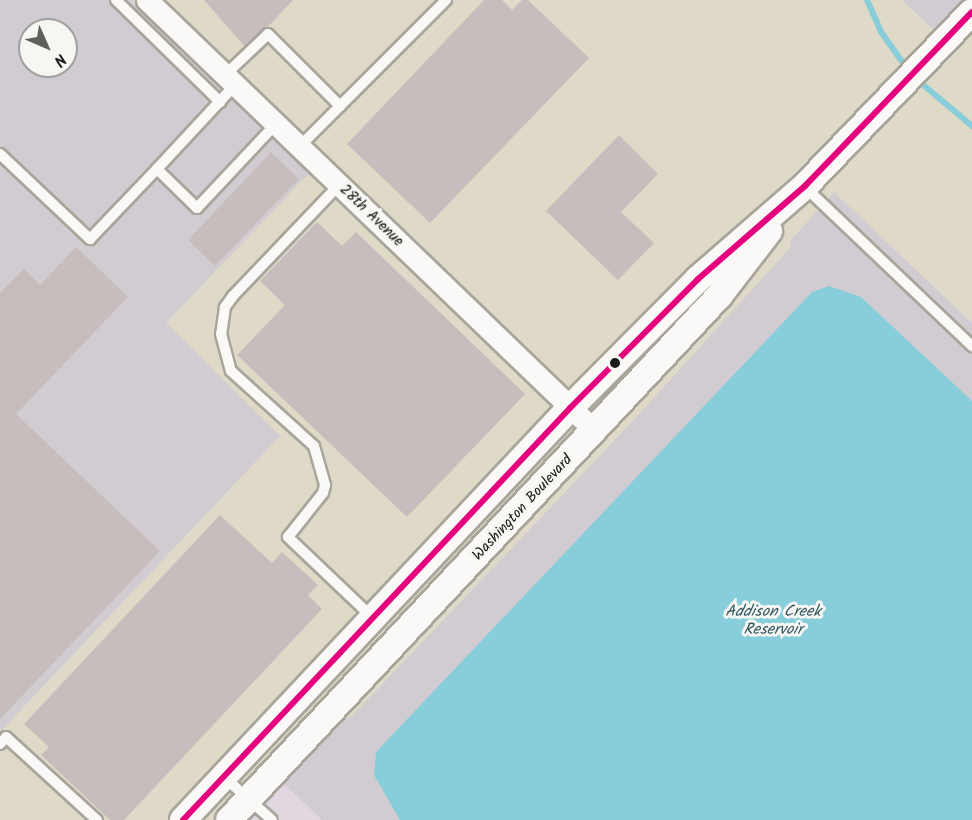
<!DOCTYPE html>
<html>
<head>
<meta charset="utf-8">
<style>
  body { margin:0 }
  #map { position:relative; width:972px; height:820px; overflow:hidden; background:#dfdac8; font-family:Kalam,sans-serif }
  div>[style] { position:absolute }
  .built>* { inset:0; background:#e1d7e0 }
  .industrial>* { inset:0; background:#d1ccd2 }
  .water>* { inset:0; background:#88cdda }
  .stream>* { height:6px; margin:-3px; padding:0 3px; transform-origin:3px; border-radius:3px; background:#88cdda }
  .building>* { inset:0; background:#c7bdbc }
  .roads { filter:drop-shadow(2px 0 #a8a59a) drop-shadow(-2px 0 #a8a59a) drop-shadow(0 2px #a8a59a) drop-shadow(0 -2px #a8a59a) }
  .service>* { height:10px; margin:-5px; padding:0 5px; transform-origin:5px; border-radius:5px; background:#faf9f7 }
  .minor>* { height:21px; margin:-10.5px; padding:0 10.5px; transform-origin:10.5px; border-radius:10.5px; background:#faf9f7 }
  .tertiary>* { height:26px; margin:-13px; padding:0 13px; transform-origin:13px; border-radius:13px; background:#faf9f7 }
  .bus-1>* { height:6px; margin:-3px; padding:0 3px; transform-origin:3px; border-radius:3px; background:#e5007d }
  .dots>* { width:16px; height:16px; translate:-50% -50%; box-sizing:border-box; border:3px solid #f6f6f2; border-radius:50% }
  span { translate:-50% -50%; white-space:nowrap; text-align:center; line-height:1.15; -webkit-text-stroke:6px #f6f6f2; paint-order:stroke }
  .street-label { font-size:15px; color:#1c1c1c }
  .water-label { font-size:16px; color:#355861; font-style:italic }
  .north { position:absolute; left:18px; top:18px; width:60px; height:60px; box-sizing:border-box; background:#f6f6f2; border:2px solid #9f9f9c; border-radius:50%; rotate:135deg; font-size:16px; font-weight:700; line-height:24px; text-align:center; color:#1c1c1c }
  .north::after { content:''; display:block; margin:auto; width:21px; height:27px; background:#605e58; clip-path:polygon(50% 0,100% 100%,50% 72%,0 100%) }
</style>
</head>
<body>
<div id="map">
  <div class="built">
    <i style="clip-path:polygon(282px 782px,322px 820px,246px 820px)"></i>
  </div>
  <div class="industrial">
    <i style="clip-path:polygon(evenodd,0 0,132px 0,311px 171px,166px 323px,280px 436px,0 732px,0 0,30px 30px,66px 30px,66px 66px,30px 66px,30px 30px)"></i>
    <i style="clip-path:polygon(902px 0,972px 0,940px 36px)"></i>
    <i style="clip-path:polygon(834px 192px,972px 323px,972px 820px,322px 820px,282px 782px,339px 721px,352px 716px,630px 424px,790px 248px,791px 240px)"></i>
  </div>
  <div class="water">
    <i style="clip-path:polygon(829px 286px,861px 297px,972px 401px,972px 820px,400px 820px,374px 775px,376px 752px,812px 292px)"></i>
  </div>
  <div class="stream">
    <i style="left:867px;top:0;width:35px;rotate:66deg"></i>
    <i style="left:881px;top:32px;width:47px;rotate:54.6deg"></i>
    <i style="left:915px;top:78px;width:75px;rotate:40.1deg"></i>
  </div>
  <div class="building">
    <i style="clip-path:polygon(204px 0,293px 0,247px 49px)"></i>
    <i style="clip-path:polygon(484px 0,502px 0,512px 10px,522px 0,528px 0,589px 58px,430px 223px,347px 144px)"></i>
    <i style="clip-path:polygon(619px 135px,658px 174px,621px 212px,654px 243px,618px 280px,546px 211px)"></i>
    <i style="clip-path:polygon(271px 152px,299px 179px,215px 266px,188px 240px)"></i>
    <i style="clip-path:polygon(317px 222px,342px 246px,356px 232px,525px 394px,407px 517px,237px 355px,285px 305px,260px 281px)"></i>
    <i style="clip-path:polygon(76px 247px,128px 297px,16px 414px,160px 551px,0 719px,0 293px,24px 269px,40px 285px)"></i>
    <i style="clip-path:polygon(220px 515px,272px 563px,282px 552px,318px 585px,308px 595px,322px 609px,124px 820px,110px 820px,41px 755px,49px 747px,24px 724px)"></i>
  </div>
  <div class="roads">
    <div class="service">
      <i style="left:116px;top:0;width:146px;rotate:44.4deg"></i>
      <i style="left:225px;top:75px;width:59px;rotate:-43.6deg"></i>
      <i style="left:268px;top:34px;width:102px;rotate:45deg"></i>
      <i style="left:235px;top:85px;width:115px;rotate:132.9deg"></i>
      <i style="left:157px;top:169px;width:56px;rotate:44.3deg"></i>
      <i style="left:197px;top:208px;width:115px;rotate:-46.8deg"></i>
      <i style="left:299px;top:147px;width:208px;rotate:-45deg"></i>
      <i style="left:0;top:154px;width:124px;rotate:43.4deg"></i>
      <i style="left:90px;top:239px;width:97px;rotate:-46.3deg"></i>
      <i style="left:339px;top:185px;width:153px;rotate:133.7deg"></i>
      <i style="left:233px;top:296px;width:14px;rotate:126deg"></i>
      <i style="left:225px;top:307px;width:27px;rotate:98deg"></i>
      <i style="left:221px;top:334px;width:38px;rotate:75deg"></i>
      <i style="left:231px;top:371px;width:112px;rotate:42.1deg"></i>
      <i style="left:314px;top:446px;width:41px;rotate:74.2deg"></i>
      <i style="left:325px;top:485px;width:8px;rotate:104deg"></i>
      <i style="left:323px;top:493px;width:56px;rotate:128.5deg"></i>
      <i style="left:288px;top:537px;width:117px;rotate:43.6deg"></i>
      <i style="left:805px;top:187px;width:231px;rotate:43.6deg"></i>
      <i style="left:0;top:744px;width:9px;rotate:-49deg"></i>
      <i style="left:6px;top:737px;width:123px;rotate:42.4deg"></i>
      <i style="left:224px;top:777px;width:64px;rotate:41.9deg"></i>
    </div>
    <div class="minor">
      <i style="left:147px;top:0;width:622px;rotate:43.89deg"></i>
    </div>
    <div class="tertiary">
      <i style="left:183px;top:820px;width:565px;rotate:-46.79deg"></i>
      <i style="left:570px;top:408px;width:182px;rotate:-45.2deg"></i>
      <i style="left:698px;top:279px;width:142px;rotate:-41deg"></i>
      <i style="left:805px;top:186px;width:241px;rotate:-46.2deg"></i>
      <i style="left:229px;top:820px;width:717px;rotate:-46.92deg"></i>
      <i style="left:719px;top:296px;width:82px;rotate:-52.4deg"></i>
    </div>
  </div>
  <div class="bus-1">
    <i style="left:183px;top:820px;width:565px;rotate:-46.79deg"></i>
    <i style="left:570px;top:408px;width:182px;rotate:-45.2deg"></i>
    <i style="left:698px;top:279px;width:142px;rotate:-41deg"></i>
    <i style="left:805px;top:186px;width:241px;rotate:-46.2deg"></i>
  </div>
  <div class="dots">
    <i style="left:615px;top:363px;background:#1c1c1c"></i>
  </div>
  <div class="street-label">
    <span style="left:371px;top:216px;rotate:44deg">28th Avenue</span>
    <span style="left:523px;top:508px;rotate:-47deg">Washington Boulevard</span>
  </div>
  <div class="water-label">
    <span style="left:773px;top:621px">Addison Creek<br>Reservoir</span>
  </div>
  <div class="north">N</div>
</div>
</body>
</html>
